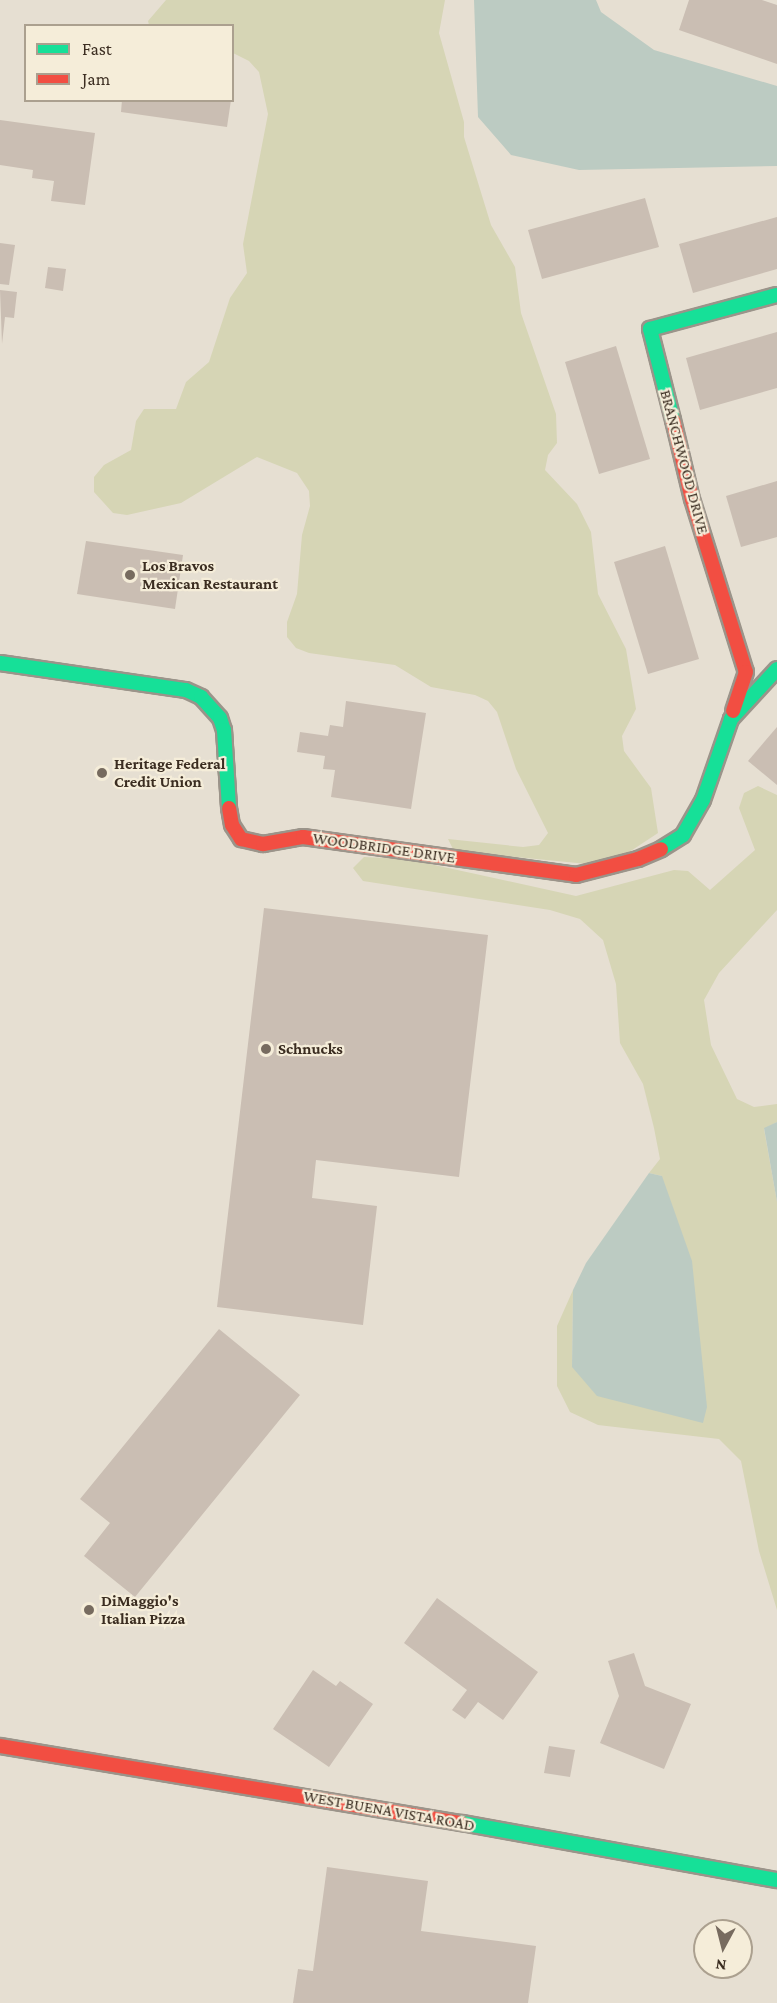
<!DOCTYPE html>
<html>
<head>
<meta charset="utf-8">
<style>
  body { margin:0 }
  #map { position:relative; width:777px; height:2003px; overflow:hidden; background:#e6dfd2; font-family:"Crimson Pro",serif }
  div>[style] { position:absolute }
  .green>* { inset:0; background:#d6d5b5 }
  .water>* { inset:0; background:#bccbc2 }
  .building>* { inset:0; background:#cabeb3 }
  .roads { filter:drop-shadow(2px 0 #9b948a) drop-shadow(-2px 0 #9b948a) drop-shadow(0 2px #9b948a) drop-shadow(0 -2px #9b948a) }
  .fast>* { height:14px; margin:-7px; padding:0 7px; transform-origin:7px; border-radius:7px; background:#16e098 }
  .jam>* { height:14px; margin:-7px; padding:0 7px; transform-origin:7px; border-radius:7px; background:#f24e42 }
  .dots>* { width:16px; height:16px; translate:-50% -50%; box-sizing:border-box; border:3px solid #f5edd9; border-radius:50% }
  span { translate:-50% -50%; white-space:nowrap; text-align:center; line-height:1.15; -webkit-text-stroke:4.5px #f5edd9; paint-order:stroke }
  .street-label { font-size:16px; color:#3b2d21 }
  .poi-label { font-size:16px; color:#3b2d21; font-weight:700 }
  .left { translate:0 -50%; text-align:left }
  .legend { position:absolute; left:24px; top:24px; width:210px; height:78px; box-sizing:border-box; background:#f5edd9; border:2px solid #aba08f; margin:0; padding:8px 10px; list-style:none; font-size:18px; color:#3b2d21 }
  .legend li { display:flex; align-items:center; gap:12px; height:30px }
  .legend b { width:30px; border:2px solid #aba08f }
  .north { position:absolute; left:693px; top:1919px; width:60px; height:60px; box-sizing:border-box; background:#f5edd9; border:2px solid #aba08f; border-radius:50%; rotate:187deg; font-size:16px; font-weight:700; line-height:24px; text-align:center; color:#3b2d21 }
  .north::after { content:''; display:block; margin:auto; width:21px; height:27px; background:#776b5f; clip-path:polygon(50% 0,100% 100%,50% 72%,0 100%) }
</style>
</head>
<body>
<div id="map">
  <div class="green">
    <i style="clip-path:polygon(166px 0,445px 0,439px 33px,464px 122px,464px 137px,491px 225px,515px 267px,521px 313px,556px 414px,557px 443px,548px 455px,545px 470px,577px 504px,591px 532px,598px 594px,626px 649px,636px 709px,622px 736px,624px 751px,651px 788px,658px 833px,608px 866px,454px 851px,448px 839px,523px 847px,539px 845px,548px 833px,516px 769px,497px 712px,488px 701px,475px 695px,431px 687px,395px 665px,309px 653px,296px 648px,287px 637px,287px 622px,297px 594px,302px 535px,310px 506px,309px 491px,297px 473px,257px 457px,181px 503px,127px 515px,113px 513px,94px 492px,94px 477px,104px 465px,131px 450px,136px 421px,144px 409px,176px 409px,186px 382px,209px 362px,230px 298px,247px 273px,243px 244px,268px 114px,259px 72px,249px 61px,233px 53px,232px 26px,149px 25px,148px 21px)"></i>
    <i style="clip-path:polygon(758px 786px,777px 795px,777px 910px,719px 973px,704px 1000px,711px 1045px,737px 1099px,754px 1107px,777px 1104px,777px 1122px,764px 1129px,777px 1202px,777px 1610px,759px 1551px,741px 1461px,719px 1439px,598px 1425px,570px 1412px,557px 1386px,557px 1326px,573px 1290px,572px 1367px,662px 1176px,649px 1173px,660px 1159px,654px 1128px,643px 1084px,620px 1043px,616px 984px,603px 940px,580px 919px,550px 910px,363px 881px,353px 868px,364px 857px,407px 859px,576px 896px,674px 870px,688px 871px,710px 890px,755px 850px,739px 808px,744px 793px)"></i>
  </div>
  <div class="water">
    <i style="clip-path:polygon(474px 0,596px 0,601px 12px,654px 50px,777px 86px,777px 166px,579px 170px,511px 155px,478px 117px)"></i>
    <i style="clip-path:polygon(777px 1122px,777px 1202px,764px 1128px)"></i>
    <i style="clip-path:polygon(649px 1173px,662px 1176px,692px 1261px,707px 1407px,703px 1423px,597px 1396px,572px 1367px,573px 1290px,586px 1263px)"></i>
  </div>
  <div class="building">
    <i style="clip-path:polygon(689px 0,762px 0,777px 5px,777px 64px,679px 30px)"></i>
    <i style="clip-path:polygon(122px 100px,231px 100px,227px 127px,121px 112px)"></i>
    <i style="clip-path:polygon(0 120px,95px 133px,85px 205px,51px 201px,54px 181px,32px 178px,33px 170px,0 165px)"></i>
    <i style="clip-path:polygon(645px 198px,659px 247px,542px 279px,528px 230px)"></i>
    <i style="clip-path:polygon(777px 217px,777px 269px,693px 293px,679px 244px)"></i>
    <i style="clip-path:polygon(0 243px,15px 245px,9px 285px,0 284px)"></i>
    <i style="clip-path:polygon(48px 267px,66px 269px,63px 291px,45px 288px)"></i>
    <i style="clip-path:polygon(0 290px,17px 292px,14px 318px,5px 317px,2px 344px)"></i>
    <i style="clip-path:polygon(777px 332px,777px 388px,700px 410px,686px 358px)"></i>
    <i style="clip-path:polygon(616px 346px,650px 459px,599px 474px,565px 362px)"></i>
    <i style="clip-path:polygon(777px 481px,777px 537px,741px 547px,726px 496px)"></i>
    <i style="clip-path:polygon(86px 541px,183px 555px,175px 609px,77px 594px)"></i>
    <i style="clip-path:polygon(665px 546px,699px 659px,648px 674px,614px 562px)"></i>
    <i style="clip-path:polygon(346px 701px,426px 713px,411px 809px,331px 797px,335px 770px,323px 769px,325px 756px,297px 752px,300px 732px,328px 736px,330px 725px,343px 727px)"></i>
    <i style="clip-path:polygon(777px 727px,777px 785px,748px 761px)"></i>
    <i style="clip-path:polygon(264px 908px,488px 935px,459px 1177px,316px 1160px,312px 1198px,377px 1206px,363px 1325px,217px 1307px)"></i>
    <i style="clip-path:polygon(219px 1329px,300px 1395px,135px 1597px,84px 1556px,110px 1523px,80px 1499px)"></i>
    <i style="clip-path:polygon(437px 1598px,538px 1672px,503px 1720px,478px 1702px,465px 1719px,452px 1710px,467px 1690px,404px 1643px)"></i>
    <i style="clip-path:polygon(634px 1653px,645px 1686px,691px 1704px,664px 1769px,600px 1743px,619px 1696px,608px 1661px)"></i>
    <i style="clip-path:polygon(313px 1670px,336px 1686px,340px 1681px,373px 1704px,329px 1767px,273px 1729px)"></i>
    <i style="clip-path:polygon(549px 1746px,575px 1750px,570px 1777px,544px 1773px)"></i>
    <i style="clip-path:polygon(327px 1867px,428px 1881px,421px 1931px,536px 1946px,528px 2003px,293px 2003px,298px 1969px,313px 1971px)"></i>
  </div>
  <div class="roads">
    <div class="fast">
      <i style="left:673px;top:420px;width:94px;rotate:-104.2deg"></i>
      <i style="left:650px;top:329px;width:131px;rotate:-15deg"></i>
      <i style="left:0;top:663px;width:188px;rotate:8.3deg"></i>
      <i style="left:186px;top:690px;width:17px;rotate:25deg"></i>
      <i style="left:201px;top:697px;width:28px;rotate:48deg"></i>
      <i style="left:220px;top:718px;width:13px;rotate:72deg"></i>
      <i style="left:224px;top:730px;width:78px;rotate:86.3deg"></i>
      <i style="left:661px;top:849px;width:26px;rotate:-32deg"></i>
      <i style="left:683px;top:835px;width:40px;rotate:-60.3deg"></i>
      <i style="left:703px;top:800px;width:86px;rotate:-70.9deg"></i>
      <i style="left:731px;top:719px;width:68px;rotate:-47.4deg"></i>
      <i style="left:462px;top:1823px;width:320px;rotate:10.3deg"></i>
    </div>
    <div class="jam">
      <i style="left:673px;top:420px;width:81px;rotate:76.5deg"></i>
      <i style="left:692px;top:499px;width:181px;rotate:72.7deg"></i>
      <i style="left:746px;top:672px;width:41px;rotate:108.4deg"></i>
      <i style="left:229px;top:808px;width:17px;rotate:80deg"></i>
      <i style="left:232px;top:825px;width:17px;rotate:57deg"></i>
      <i style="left:241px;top:839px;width:23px;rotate:13deg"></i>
      <i style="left:263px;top:844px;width:41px;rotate:-9.9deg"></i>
      <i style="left:303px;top:837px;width:276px;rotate:7.9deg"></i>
      <i style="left:576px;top:875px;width:64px;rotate:-14.5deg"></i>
      <i style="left:638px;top:859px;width:25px;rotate:-23deg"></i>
      <i style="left:0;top:1746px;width:468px;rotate:9.5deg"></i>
    </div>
  </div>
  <div class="dots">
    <i style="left:130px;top:575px;background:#776b5f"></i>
    <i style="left:102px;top:773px;background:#776b5f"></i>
    <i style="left:266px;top:1049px;background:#776b5f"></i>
    <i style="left:89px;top:1610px;background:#776b5f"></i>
  </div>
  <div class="street-label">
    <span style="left:684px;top:462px;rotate:75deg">BRANCHWOOD DRIVE</span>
    <span style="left:384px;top:848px;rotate:8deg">WOODBRIDGE DRIVE</span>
    <span style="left:389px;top:1811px;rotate:10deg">WEST BUENA VISTA ROAD</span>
  </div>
  <div class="poi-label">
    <span class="left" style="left:142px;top:575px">Los Bravos<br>Mexican Restaurant</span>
    <span class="left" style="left:114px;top:773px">Heritage Federal<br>Credit Union</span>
    <span class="left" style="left:278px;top:1049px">Schnucks</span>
    <span class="left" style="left:101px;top:1610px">DiMaggio's<br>Italian Pizza</span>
  </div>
  <ul class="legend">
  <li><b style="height:8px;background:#16e098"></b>Fast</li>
  <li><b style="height:8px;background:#f24e42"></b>Jam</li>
  </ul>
  <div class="north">N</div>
</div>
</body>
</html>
